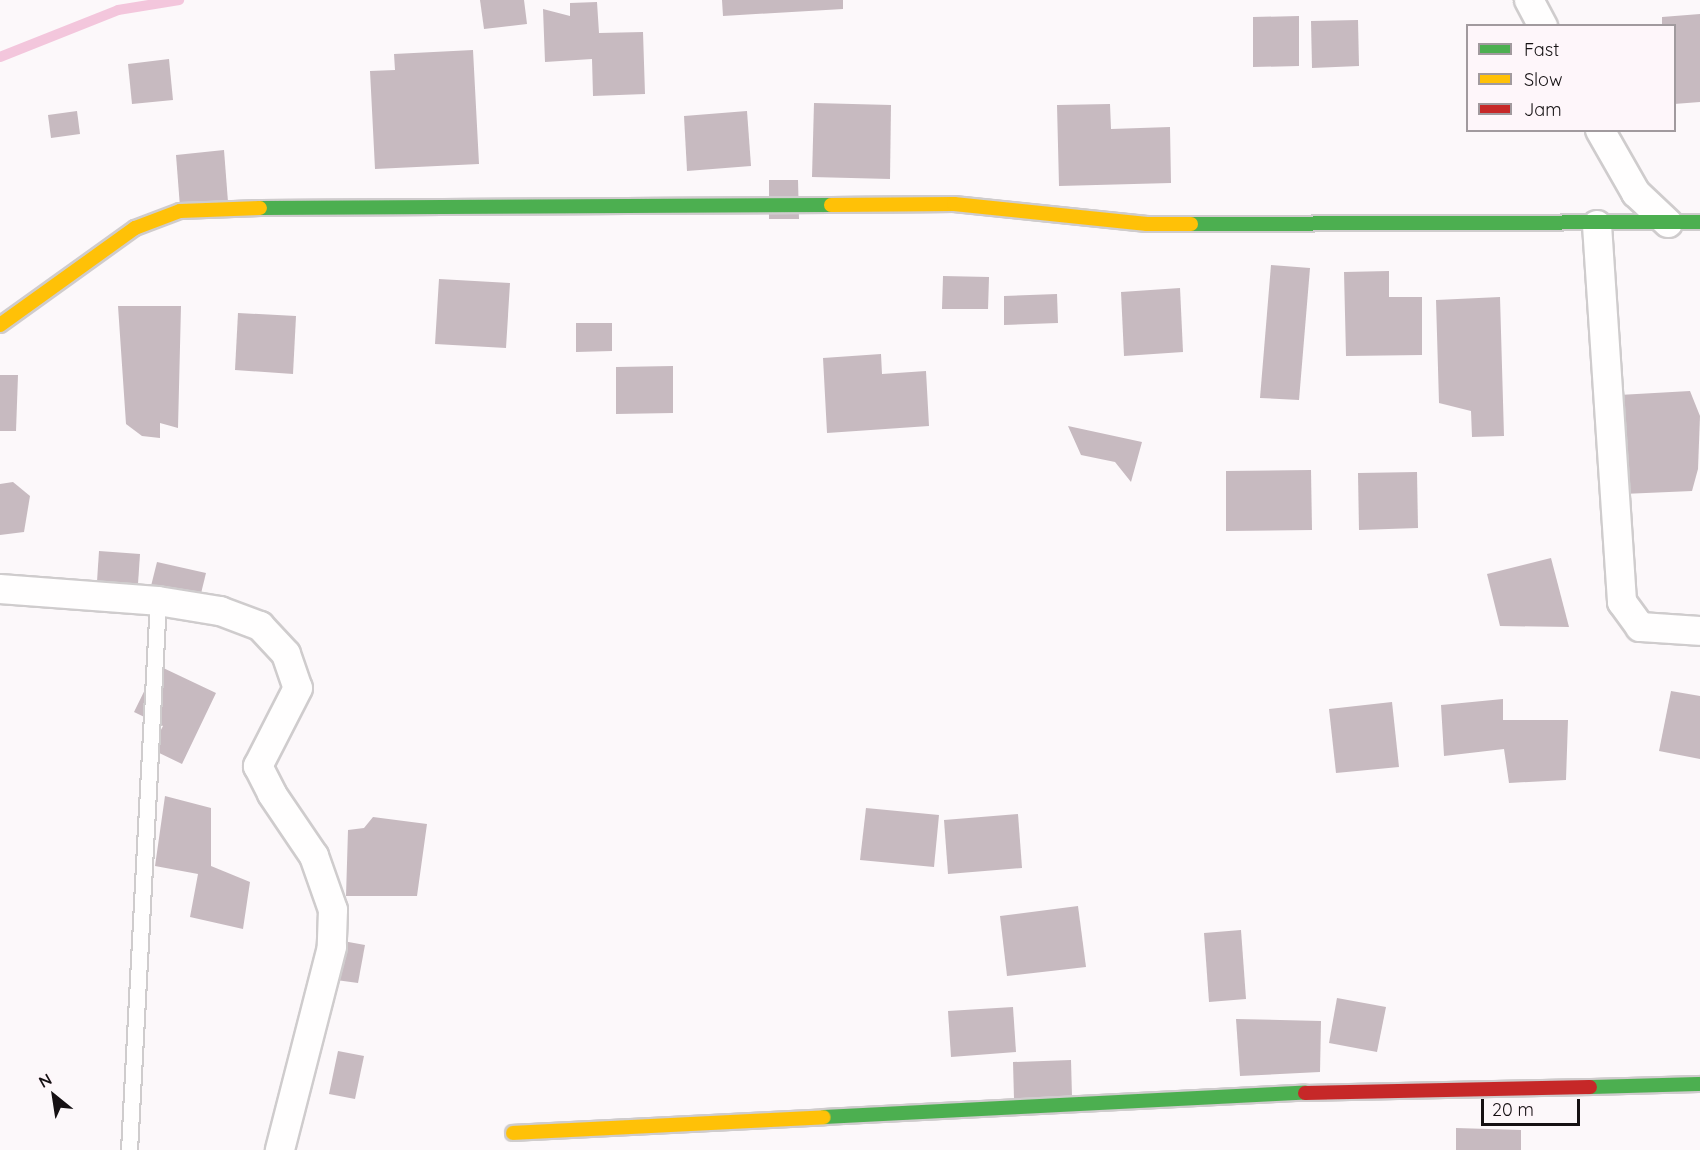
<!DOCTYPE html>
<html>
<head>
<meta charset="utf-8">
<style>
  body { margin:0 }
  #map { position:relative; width:1700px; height:1150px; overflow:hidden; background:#fcf8fa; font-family:Quicksand,sans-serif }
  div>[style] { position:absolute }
  .stream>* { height:10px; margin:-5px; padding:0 5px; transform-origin:5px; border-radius:5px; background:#f3c6dc }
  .building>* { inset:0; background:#c7bac0 }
  .roads { filter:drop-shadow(2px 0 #cfcccd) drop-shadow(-2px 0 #cfcccd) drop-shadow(0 2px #cfcccd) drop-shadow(0 -2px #cfcccd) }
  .lane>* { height:15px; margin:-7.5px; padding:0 7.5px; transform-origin:7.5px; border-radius:7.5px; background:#fffefe }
  .street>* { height:28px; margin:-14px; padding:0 14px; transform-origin:14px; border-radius:14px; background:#fffefe }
  .fast>* { height:14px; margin:-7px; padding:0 7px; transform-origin:7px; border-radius:7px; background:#4caf50 }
  .slow>* { height:14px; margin:-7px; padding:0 7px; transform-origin:7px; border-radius:7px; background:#ffc107 }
  .jam>* { height:14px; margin:-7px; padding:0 7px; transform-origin:7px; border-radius:7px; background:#c62828 }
  span { translate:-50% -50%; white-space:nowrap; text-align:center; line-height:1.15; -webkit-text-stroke:5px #fef6fa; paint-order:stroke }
  .legend { position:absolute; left:1466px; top:24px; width:210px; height:108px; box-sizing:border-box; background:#fef6fa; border:2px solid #a19a9e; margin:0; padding:8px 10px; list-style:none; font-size:18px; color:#151113 }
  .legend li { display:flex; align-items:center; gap:12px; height:30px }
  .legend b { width:30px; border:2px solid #a19a9e }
  .north { position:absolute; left:24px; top:1066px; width:60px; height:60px; -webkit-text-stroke:4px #fef6fa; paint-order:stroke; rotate:330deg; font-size:16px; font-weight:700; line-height:24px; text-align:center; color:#151113 }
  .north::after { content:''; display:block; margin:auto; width:21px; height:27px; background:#151113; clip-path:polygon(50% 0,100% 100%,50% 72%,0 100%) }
  .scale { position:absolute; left:1481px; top:1099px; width:99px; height:27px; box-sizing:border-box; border:3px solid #151113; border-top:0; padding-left:8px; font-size:18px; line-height:21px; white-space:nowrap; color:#151113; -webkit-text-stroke:4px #fef6fa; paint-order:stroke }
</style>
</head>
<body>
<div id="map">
  <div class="stream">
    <i style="left:0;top:57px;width:127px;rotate:-21.7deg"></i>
    <i style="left:118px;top:10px;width:62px;rotate:-9.3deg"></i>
  </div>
  <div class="building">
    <i style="clip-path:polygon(480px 0,524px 0,527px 24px,484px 29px)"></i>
    <i style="clip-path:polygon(722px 0,843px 0,843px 9px,723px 16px)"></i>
    <i style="clip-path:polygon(597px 2px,599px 33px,643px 32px,645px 94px,593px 96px,592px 59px,545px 62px,543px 9px,570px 16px,570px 3px)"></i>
    <i style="clip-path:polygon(1700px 14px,1700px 102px,1674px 104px,1674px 26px,1662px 26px,1662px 17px)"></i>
    <i style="clip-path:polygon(1299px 16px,1299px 66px,1253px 67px,1253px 17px)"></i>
    <i style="clip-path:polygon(1358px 20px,1359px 66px,1312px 68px,1311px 21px)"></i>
    <i style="clip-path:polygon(473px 50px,479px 164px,375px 169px,370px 71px,395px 70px,394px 54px)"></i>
    <i style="clip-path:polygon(169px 59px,173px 100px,132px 104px,128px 64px)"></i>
    <i style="clip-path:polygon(814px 103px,891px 105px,890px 179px,812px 177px)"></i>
    <i style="clip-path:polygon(1110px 104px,1111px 129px,1170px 127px,1171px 183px,1059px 186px,1057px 105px)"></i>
    <i style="clip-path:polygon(77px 111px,80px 134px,51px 138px,48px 115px)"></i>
    <i style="clip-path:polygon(747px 111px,751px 166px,687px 171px,684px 116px)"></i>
    <i style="clip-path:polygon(224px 150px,228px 202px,180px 207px,176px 155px)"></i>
    <i style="clip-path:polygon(769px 180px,798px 180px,799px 219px,769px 219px)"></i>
    <i style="clip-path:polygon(1271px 265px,1310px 268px,1299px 400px,1260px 398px)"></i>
    <i style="clip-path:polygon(1389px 271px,1389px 297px,1422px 297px,1422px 355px,1346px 356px,1344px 272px)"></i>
    <i style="clip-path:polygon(943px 276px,989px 277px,988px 309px,942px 309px)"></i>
    <i style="clip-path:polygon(439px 279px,510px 283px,506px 348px,435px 344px)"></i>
    <i style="clip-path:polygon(1180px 288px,1183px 352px,1124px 356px,1121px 292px)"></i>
    <i style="clip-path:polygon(1057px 294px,1058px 323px,1004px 325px,1004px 296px)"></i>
    <i style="clip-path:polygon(1500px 297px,1504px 436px,1472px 437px,1471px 411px,1439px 403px,1436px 300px)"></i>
    <i style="clip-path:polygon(118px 306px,181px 306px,178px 428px,160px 423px,160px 438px,142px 436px,126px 424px)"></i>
    <i style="clip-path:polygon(238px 313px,296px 316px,293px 374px,235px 370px)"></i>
    <i style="clip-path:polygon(576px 323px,612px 323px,612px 351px,576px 352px)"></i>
    <i style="clip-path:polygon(881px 354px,882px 374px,926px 371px,929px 426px,827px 433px,823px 358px)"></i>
    <i style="clip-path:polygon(673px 366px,673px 413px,616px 414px,616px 367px)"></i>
    <i style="clip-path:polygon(0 375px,18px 375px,16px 431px,0 431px)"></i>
    <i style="clip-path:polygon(1690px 391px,1700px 416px,1698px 469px,1692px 491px,1623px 494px,1619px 395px)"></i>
    <i style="clip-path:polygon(1068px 426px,1142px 442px,1131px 482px,1115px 462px,1081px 455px)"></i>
    <i style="clip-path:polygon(1311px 470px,1312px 530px,1226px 531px,1226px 471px)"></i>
    <i style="clip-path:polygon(1417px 472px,1418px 528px,1359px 530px,1358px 473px)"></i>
    <i style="clip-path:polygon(13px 482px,30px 496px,24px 532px,0 535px,0 484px)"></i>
    <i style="clip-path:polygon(99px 551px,140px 554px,137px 599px,96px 597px)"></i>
    <i style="clip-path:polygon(1551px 558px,1569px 627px,1500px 626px,1487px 574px)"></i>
    <i style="clip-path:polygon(157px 562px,206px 573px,195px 618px,146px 606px)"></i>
    <i style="clip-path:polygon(157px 665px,216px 693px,182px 764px,151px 749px,163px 726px,134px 712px)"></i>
    <i style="clip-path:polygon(1671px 691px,1700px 696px,1700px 759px,1659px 751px)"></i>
    <i style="clip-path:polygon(1503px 699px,1503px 720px,1568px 720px,1566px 780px,1509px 783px,1504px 749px,1444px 756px,1441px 705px)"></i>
    <i style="clip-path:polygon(1392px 702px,1399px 767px,1336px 773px,1329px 709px)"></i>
    <i style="clip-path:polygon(165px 796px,211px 808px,211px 866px,250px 882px,243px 929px,190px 917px,198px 874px,155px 866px)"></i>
    <i style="clip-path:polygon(866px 808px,939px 815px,934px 867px,860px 860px)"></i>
    <i style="clip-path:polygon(1018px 814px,1022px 868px,948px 874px,944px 820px)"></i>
    <i style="clip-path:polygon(373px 817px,427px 824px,417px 896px,346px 896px,348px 830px,364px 828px)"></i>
    <i style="clip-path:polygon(1078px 906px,1086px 967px,1007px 976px,1000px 916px)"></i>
    <i style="clip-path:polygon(1241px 930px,1246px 999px,1209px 1002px,1204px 933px)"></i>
    <i style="clip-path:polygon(343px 941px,365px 945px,358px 983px,336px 980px)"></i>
    <i style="clip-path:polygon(1337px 998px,1386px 1007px,1377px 1052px,1329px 1043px)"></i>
    <i style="clip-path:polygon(1013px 1007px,1016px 1052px,951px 1057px,948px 1011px)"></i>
    <i style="clip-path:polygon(1236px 1019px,1321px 1021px,1320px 1072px,1240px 1076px)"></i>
    <i style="clip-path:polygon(338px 1051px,364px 1056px,355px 1099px,329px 1094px)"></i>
    <i style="clip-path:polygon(1071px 1060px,1072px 1097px,1014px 1099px,1013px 1062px)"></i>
    <i style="clip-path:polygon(1456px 1128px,1521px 1130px,1521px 1150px,1456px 1150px)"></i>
  </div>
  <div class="roads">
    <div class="lane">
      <i style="left:129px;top:1150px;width:550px;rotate:-86.98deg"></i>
    </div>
    <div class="street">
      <i style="left:1529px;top:0;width:30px;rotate:62deg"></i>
      <i style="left:1600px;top:130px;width:73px;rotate:60.3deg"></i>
      <i style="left:1636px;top:193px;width:44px;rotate:43.2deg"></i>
      <i style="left:1597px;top:225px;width:378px;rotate:86.2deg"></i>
      <i style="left:1622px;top:602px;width:31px;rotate:54deg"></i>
      <i style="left:1640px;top:627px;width:60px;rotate:3.8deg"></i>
      <i style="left:0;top:589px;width:158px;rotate:4.3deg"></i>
      <i style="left:158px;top:601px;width:63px;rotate:9.2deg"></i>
      <i style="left:220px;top:611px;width:43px;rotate:20.6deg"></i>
      <i style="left:260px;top:626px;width:38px;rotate:47deg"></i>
      <i style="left:286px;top:654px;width:36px;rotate:71deg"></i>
      <i style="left:298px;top:688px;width:88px;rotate:117.1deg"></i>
      <i style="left:258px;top:766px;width:31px;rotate:63deg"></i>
      <i style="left:272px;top:794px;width:75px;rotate:55.9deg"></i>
      <i style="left:314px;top:856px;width:57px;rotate:70.6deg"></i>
      <i style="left:333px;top:910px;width:37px;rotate:92deg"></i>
      <i style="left:332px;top:947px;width:210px;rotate:104.4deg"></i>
    </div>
    <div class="fast">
      <i style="left:260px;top:208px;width:571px;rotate:-0.3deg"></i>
      <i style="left:1191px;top:224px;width:509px;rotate:-0.23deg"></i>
      <i style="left:1590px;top:1087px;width:110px;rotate:-1.6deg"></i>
      <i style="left:824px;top:1117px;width:482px;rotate:-2.9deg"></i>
    </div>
    <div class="slow">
      <i style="left:831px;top:205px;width:123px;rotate:-0.5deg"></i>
      <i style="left:954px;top:204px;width:194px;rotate:5.9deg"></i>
      <i style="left:1147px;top:224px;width:44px"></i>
      <i style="left:0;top:325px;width:166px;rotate:-35.7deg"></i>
      <i style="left:135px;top:228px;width:48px;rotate:-20.7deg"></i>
      <i style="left:180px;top:211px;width:80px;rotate:-2.1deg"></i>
      <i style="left:513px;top:1133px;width:311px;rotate:-2.9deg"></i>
    </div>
    <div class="jam">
      <i style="left:1305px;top:1093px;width:285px;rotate:-1.2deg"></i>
    </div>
  </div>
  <ul class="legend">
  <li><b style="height:8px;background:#4caf50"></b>Fast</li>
  <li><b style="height:8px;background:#ffc107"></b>Slow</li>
  <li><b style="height:8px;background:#c62828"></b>Jam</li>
  </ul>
  <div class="north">N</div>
  <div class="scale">20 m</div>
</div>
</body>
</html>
